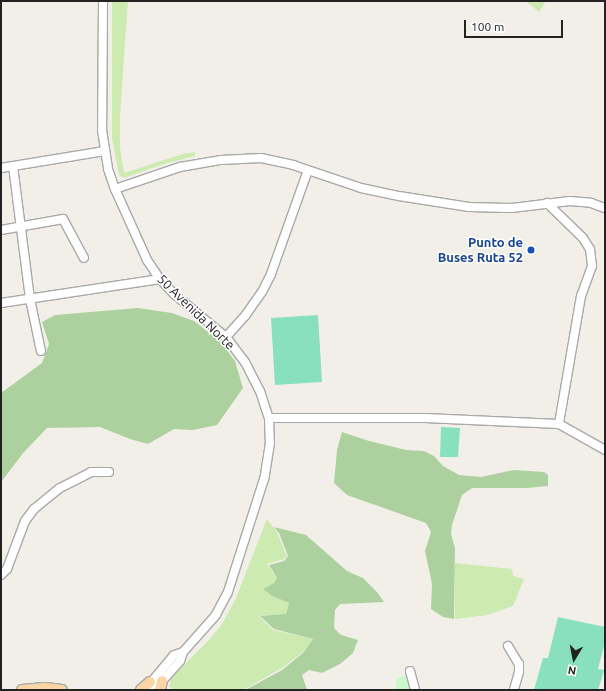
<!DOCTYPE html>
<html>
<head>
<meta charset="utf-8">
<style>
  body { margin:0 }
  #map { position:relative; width:606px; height:691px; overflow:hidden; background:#f2efe9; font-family:Ubuntu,sans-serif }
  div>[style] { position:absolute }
  .grass>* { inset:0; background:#cdebb0 }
  .forest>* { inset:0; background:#add19e }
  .park>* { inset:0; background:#c8facc }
  .pitch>* { inset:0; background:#88e0be }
  .roads { filter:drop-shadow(1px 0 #a9a9a9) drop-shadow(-1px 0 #a9a9a9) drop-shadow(0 1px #a9a9a9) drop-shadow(0 -1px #a9a9a9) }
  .minor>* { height:8px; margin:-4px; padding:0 4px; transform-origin:4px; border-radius:4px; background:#fff }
  .major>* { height:10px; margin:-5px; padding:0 5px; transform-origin:5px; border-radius:5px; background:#fcd6a4 }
  .dots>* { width:11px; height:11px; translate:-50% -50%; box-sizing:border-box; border:2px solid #fff; border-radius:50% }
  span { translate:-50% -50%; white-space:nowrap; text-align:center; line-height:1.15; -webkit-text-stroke:3px #fff; paint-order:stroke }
  .transit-label { font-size:13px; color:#164399; font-weight:700 }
  .right { translate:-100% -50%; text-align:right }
  .street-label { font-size:13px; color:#222 }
  .frame { position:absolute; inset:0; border:2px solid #222; pointer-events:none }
  .north { position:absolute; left:554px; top:639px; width:40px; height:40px; -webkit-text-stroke:3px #fff; paint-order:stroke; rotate:190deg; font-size:11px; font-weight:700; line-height:16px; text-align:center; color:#222 }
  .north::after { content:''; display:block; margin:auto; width:14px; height:18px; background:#222; clip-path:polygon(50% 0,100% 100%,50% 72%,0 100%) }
  .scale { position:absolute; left:464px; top:20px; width:99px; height:18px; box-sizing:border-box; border:2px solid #222; border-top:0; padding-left:5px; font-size:12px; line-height:14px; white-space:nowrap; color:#222; -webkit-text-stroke:3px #fff; paint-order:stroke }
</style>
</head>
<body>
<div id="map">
  <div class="grass">
    <i style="clip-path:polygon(112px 1px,128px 1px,120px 115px,120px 148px,124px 173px,183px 154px,195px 152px,195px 156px,167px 163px,124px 178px,119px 175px,112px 138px)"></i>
    <i style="clip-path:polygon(526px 1px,546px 1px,539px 12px)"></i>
    <i style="clip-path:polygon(267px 519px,277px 532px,287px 556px,284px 559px,267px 564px,277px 578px,274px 583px,263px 589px,272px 596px,289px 603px,286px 614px,259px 616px,273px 630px,313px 639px,303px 652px,282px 668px,243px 690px,175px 690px,169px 687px,172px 677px,209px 640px,222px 624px,236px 598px)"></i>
    <i style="clip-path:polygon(455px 563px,512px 569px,513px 576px,524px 579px,513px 606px,488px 615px,455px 619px)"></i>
  </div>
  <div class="forest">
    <i style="clip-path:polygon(138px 308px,172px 313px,194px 321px,220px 341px,235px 361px,243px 388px,217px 425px,193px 430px,174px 429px,148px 444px,130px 439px,100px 427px,47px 428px,24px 452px,1px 482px,1px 393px,42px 363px,49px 344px,42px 322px,55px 315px)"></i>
    <i style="clip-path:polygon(342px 432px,369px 441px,406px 450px,424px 451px,434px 456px,443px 466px,459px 475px,481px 477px,514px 470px,544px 472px,548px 475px,548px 486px,527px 488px,472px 488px,462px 495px,452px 525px,451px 534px,455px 548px,454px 619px,443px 617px,431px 609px,432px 584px,425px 551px,431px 532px,426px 523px,347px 495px,334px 483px,337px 450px)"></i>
    <i style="clip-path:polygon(274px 527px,306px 535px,347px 571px,363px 578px,377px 592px,384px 602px,340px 604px,335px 610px,334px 628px,341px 635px,358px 640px,353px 653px,340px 664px,322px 673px,309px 670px,302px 675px,307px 690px,245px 690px,282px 670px,303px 653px,313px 639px,274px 629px,260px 616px,286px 614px,289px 603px,272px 596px,263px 589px,274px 583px,277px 578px,269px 565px,284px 561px,288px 556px,279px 533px)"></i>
  </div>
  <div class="park">
    <i style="clip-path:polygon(408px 674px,412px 690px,395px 690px,397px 678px)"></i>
  </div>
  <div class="pitch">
    <i style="clip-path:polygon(318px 315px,322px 382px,275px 385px,271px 318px)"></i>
    <i style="clip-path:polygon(441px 427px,460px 428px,458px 457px,440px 457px)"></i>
    <i style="clip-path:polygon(558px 617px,605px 627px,605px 642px,598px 669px,604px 670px,598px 690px,534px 690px,543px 658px,548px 658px)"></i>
  </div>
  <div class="roads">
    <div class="minor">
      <i style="left:103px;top:1px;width:129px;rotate:90.4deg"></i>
      <i style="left:102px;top:130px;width:39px;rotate:81deg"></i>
      <i style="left:108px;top:169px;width:21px;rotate:71deg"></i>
      <i style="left:115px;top:189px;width:78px;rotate:65.7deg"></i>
      <i style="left:147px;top:260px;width:23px;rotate:56deg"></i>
      <i style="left:160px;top:279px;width:21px;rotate:47deg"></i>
      <i style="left:174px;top:294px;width:67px;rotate:39.6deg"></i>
      <i style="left:226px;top:337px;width:31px;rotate:53deg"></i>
      <i style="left:245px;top:362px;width:33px;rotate:63deg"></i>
      <i style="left:260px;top:391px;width:28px;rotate:72deg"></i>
      <i style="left:269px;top:418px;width:25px;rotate:88deg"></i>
      <i style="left:270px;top:443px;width:36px;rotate:99deg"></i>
      <i style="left:264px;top:479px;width:119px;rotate:107.7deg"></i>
      <i style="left:228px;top:592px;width:26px;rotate:118deg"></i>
      <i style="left:216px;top:615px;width:50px;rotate:131.7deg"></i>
      <i style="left:183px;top:652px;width:9px;rotate:108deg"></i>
      <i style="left:180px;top:661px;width:39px;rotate:132deg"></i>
      <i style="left:13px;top:166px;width:134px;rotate:82.7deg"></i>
      <i style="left:30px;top:299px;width:53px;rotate:78.1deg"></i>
      <i style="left:1px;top:168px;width:105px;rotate:-9.3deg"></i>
      <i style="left:115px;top:189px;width:69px;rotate:-18.7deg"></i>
      <i style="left:180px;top:167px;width:42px;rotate:-9.7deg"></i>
      <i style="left:221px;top:160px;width:40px;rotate:-2.9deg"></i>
      <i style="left:261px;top:158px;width:33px;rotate:12deg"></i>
      <i style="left:293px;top:165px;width:72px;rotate:18.7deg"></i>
      <i style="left:361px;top:188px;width:39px;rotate:12deg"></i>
      <i style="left:399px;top:196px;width:71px;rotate:8.9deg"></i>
      <i style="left:469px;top:207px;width:43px;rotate:1.3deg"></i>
      <i style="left:512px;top:208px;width:58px;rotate:-6.9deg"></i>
      <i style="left:570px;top:201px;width:21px;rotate:5deg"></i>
      <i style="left:591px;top:203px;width:15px;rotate:20deg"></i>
      <i style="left:547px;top:203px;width:50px;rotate:44.2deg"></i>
      <i style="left:583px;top:238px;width:13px;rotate:58deg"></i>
      <i style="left:590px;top:249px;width:17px;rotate:83deg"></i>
      <i style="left:592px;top:266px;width:32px;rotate:110deg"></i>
      <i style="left:581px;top:296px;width:130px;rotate:99.8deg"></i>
      <i style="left:1px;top:230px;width:63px;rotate:-10.1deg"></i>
      <i style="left:63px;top:219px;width:44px;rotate:61.7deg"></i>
      <i style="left:1px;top:303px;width:161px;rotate:-8.6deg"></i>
      <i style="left:226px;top:337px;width:28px;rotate:-48deg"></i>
      <i style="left:245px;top:316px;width:29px;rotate:-55deg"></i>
      <i style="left:262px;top:292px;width:20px;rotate:-63deg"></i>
      <i style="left:271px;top:274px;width:110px;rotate:-70.4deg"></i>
      <i style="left:269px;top:418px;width:156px"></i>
      <i style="left:425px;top:418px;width:134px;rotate:2.6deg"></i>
      <i style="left:559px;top:424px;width:53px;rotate:29.5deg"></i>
      <i style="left:1px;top:575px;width:8px;rotate:-45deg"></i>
      <i style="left:7px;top:569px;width:51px;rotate:-69.4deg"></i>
      <i style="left:25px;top:521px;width:15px;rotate:-53deg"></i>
      <i style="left:34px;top:509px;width:33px;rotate:-39deg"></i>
      <i style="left:60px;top:488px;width:35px;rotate:-27deg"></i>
      <i style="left:91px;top:472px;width:18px"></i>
      <i style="left:508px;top:646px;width:21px;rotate:59deg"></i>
      <i style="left:519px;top:664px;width:8px;rotate:90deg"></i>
      <i style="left:519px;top:672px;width:19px;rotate:106deg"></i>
      <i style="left:410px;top:671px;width:20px;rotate:75deg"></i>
      <i style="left:148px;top:686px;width:40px;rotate:-50deg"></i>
      <i style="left:174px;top:655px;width:9px;rotate:-18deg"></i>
    </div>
    <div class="major">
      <i style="left:22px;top:690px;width:23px;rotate:-5deg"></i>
      <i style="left:45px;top:688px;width:17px;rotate:7deg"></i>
      <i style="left:141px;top:690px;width:12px;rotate:-42deg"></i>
      <i style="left:160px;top:690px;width:9px;rotate:-77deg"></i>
    </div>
  </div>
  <div class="dots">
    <i style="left:531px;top:250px;background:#1a4fb4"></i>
  </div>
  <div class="transit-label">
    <span class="right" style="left:523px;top:250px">Punto de<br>Buses Ruta 52</span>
  </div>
  <div class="street-label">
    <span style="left:196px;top:312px;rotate:44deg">50 Avenida Norte</span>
  </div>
  <div class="frame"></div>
  <div class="north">N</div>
  <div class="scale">100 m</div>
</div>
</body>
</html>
